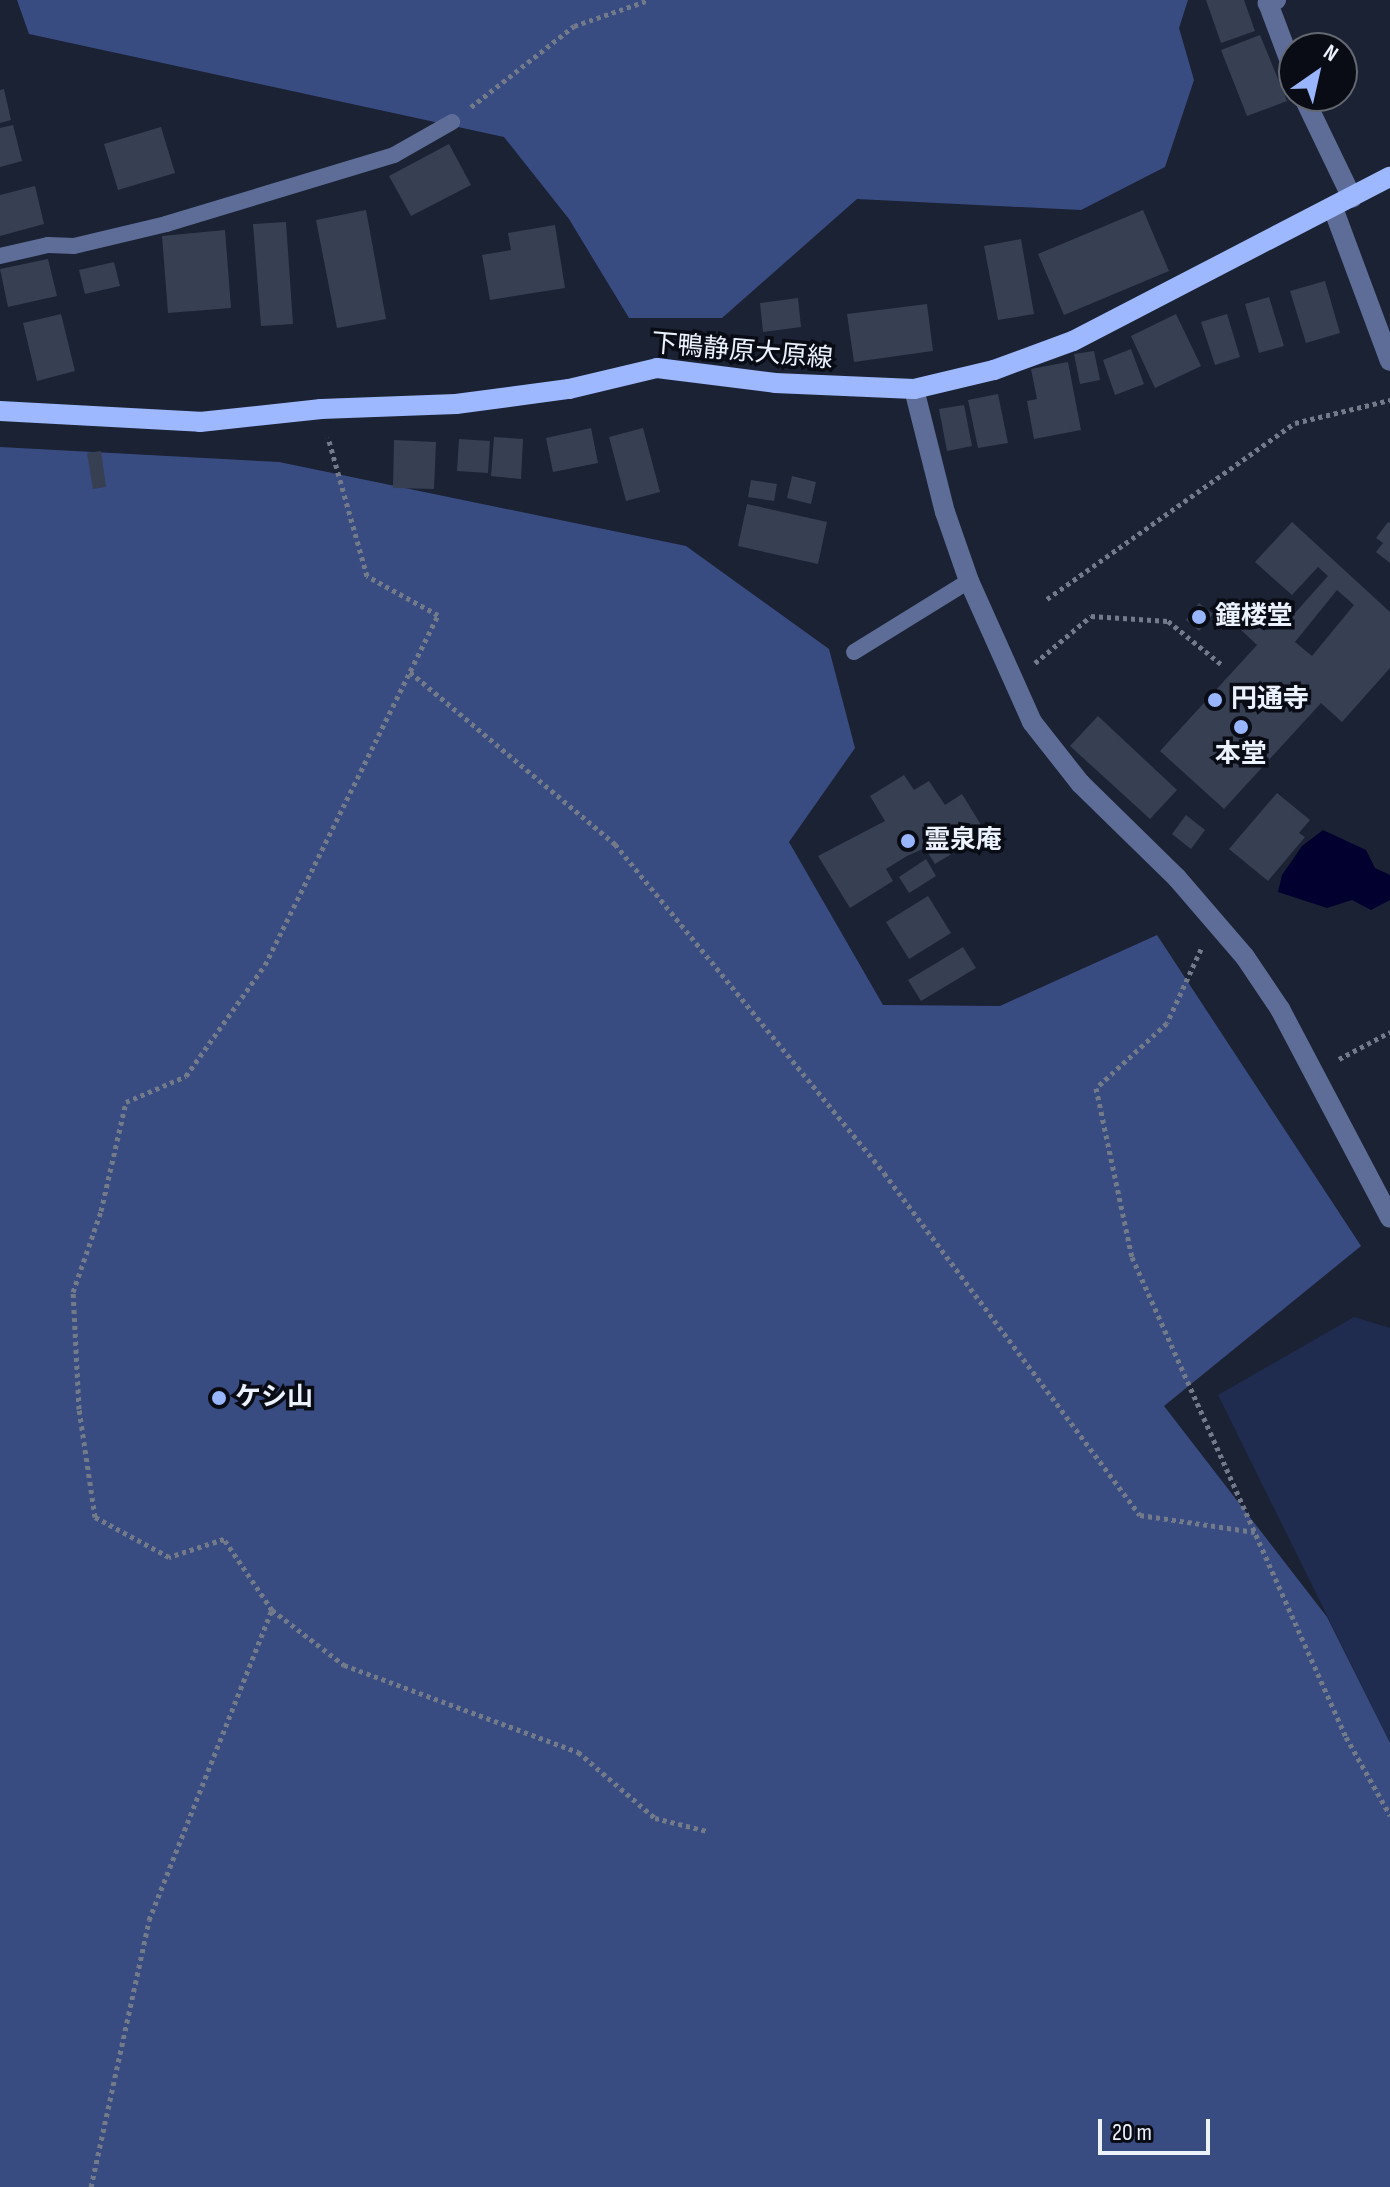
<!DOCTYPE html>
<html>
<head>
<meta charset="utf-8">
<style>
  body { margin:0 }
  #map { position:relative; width:1390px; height:2187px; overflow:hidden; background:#1b2234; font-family:"Sofia Sans Condensed","Noto Sans JP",sans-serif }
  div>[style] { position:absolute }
  .green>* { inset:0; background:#1f2b4f }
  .forest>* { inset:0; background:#394c82 }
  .water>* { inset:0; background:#02002e }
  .building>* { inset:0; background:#373f53 }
  .path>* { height:5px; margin-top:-2.5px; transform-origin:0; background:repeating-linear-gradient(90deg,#737a89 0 4px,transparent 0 8px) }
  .service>* { height:16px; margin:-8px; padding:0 8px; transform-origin:8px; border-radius:8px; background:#5d6d97 }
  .minor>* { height:20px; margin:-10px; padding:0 10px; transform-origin:10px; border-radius:10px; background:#5d6d97 }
  .primary>* { height:20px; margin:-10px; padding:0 10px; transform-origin:10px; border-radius:10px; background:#9db8fe }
  .dots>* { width:22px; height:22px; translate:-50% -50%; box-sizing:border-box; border:4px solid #090c14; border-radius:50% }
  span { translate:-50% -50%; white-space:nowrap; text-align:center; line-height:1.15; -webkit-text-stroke:7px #090c14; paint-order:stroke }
  .street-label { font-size:26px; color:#ebf1fd }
  .poi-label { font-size:26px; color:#ebf1fd; font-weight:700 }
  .left { translate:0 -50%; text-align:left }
  .north { position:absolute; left:1278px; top:32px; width:80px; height:80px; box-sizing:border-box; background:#090c14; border:2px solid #636871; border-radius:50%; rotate:34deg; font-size:22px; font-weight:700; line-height:32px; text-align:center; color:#ebf1fd }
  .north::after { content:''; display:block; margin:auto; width:28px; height:36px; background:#99b5fd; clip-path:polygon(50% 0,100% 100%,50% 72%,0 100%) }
  .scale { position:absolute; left:1098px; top:2119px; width:112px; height:36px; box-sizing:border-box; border:4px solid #ebf1fd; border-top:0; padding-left:10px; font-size:24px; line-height:28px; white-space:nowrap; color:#ebf1fd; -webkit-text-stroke:6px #090c14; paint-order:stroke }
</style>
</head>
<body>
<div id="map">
  <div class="green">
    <i style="clip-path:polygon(1354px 1317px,1390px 1328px,1390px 1743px,1218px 1395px)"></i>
  </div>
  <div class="forest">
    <i style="clip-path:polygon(17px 0,1188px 0,1179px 28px,1194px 80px,1165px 167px,1081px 210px,857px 199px,722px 318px,629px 318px,569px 219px,504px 137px,29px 34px)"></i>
    <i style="clip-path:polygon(0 447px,279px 462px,686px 546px,829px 649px,855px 748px,789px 842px,883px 1005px,1000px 1006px,1157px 935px,1361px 1246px,1164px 1406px,1327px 1617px,1390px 1743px,1390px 2187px,0 2187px)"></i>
  </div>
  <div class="water">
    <i style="clip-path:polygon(1323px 830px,1366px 850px,1375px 868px,1390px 875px,1390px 900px,1371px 910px,1352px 900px,1327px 908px,1278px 892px,1282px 875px,1302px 846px)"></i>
  </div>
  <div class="building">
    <i style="clip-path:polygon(1206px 0,1244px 0,1255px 31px,1221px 43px)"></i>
    <i style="clip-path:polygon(1260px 35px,1287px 101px,1247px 116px,1221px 50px)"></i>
    <i style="clip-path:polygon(4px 89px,11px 120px,0 123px,0 90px)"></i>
    <i style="clip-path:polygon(13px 125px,22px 161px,0 167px,0 128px)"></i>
    <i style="clip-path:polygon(161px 127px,175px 173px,118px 190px,104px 144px)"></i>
    <i style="clip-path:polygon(449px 144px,471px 185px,411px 216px,389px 176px)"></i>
    <i style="clip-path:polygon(35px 186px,44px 224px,0 236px,0 195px)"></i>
    <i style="clip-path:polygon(366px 210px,386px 319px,337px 328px,316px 220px)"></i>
    <i style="clip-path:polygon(1143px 210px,1169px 271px,1064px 315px,1038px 254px)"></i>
    <i style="clip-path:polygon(286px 222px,293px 324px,261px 326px,253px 224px)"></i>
    <i style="clip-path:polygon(555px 225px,565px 288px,490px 300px,482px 255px,511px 250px,508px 233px)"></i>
    <i style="clip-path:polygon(225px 230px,231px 308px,168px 313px,162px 236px)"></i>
    <i style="clip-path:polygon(1021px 239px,1034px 314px,998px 320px,984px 246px)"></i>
    <i style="clip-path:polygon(48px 259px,57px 296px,8px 307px,0 269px)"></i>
    <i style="clip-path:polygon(114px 262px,120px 286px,85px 294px,79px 270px)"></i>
    <i style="clip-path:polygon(1325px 281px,1340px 333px,1306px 343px,1290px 291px)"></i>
    <i style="clip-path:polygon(1269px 297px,1284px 346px,1259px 353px,1245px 304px)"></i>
    <i style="clip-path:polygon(798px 298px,801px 327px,763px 332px,760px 303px)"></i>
    <i style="clip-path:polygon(927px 304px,933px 351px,854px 362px,847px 314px)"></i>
    <i style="clip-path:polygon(61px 314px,75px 371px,37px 381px,23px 323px)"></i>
    <i style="clip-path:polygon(1176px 314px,1201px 366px,1155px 388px,1131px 336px)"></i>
    <i style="clip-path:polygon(1227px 314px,1240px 357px,1215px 365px,1201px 322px)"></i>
    <i style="clip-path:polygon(1131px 349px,1144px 384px,1115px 395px,1103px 360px)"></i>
    <i style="clip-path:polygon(1094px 351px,1100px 380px,1080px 384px,1074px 354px)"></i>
    <i style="clip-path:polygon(1068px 362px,1081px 430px,1034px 439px,1027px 401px,1037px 399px,1031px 369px)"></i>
    <i style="clip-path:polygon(998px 394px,1008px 443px,978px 448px,968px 400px)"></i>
    <i style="clip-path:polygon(964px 405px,972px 446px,947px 451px,939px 409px)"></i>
    <i style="clip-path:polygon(591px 428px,598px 463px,553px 472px,546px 438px)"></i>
    <i style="clip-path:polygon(643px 428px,660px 492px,626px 501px,609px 437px)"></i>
    <i style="clip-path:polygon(494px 437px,523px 439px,521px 479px,491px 476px)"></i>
    <i style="clip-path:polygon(459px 439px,490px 441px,488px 473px,457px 471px)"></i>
    <i style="clip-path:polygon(394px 440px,436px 442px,434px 489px,393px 488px)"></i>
    <i style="clip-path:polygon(101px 451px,106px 487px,93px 489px,87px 453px)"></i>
    <i style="clip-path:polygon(792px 476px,816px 482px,811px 504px,787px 498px)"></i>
    <i style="clip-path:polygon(751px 480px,777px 484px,774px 501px,748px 497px)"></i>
    <i style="clip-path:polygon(747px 504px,827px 522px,818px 564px,738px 546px)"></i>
    <i style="clip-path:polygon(evenodd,1292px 522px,1390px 612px,1390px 668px,1342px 722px,1321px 703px,1224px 809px,1160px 751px,1257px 645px,1240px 629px,1263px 603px,1286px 623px,1328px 576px,1318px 567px,1292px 595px,1255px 562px,1292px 522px,1337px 590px,1354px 605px,1312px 656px,1295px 642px,1337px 590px)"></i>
    <i style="clip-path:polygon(1388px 522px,1390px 523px,1390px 563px,1376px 552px,1383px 543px,1376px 538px)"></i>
    <i style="clip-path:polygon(1199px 603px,1213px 614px,1199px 631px,1186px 620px)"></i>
    <i style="clip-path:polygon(1098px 716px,1177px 790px,1150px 819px,1070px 746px)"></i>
    <i style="clip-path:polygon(904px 775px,914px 790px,929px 781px,945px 805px,962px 794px,986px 833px,935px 864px,925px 848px,907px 856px,886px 869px,893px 881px,850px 908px,818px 856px,885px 821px,870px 796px)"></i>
    <i style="clip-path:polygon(1277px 793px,1310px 820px,1299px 833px,1305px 837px,1268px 881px,1229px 849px)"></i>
    <i style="clip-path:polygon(1186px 815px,1205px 830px,1191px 849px,1172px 834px)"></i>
    <i style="clip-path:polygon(926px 859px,936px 876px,909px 893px,899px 877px)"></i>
    <i style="clip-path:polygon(928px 896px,951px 933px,909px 959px,886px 922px)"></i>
    <i style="clip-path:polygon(963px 947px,976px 968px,921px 1001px,908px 980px)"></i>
  </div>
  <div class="path">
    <i style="left:471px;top:107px;width:131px;rotate:-38.2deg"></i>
    <i style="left:574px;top:26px;width:79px;rotate:-19.1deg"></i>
    <i style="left:1047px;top:599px;width:304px;rotate:-35.4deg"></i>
    <i style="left:1295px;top:423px;width:98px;rotate:-13.6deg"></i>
    <i style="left:1035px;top:663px;width:73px;rotate:-40deg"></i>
    <i style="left:1091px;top:616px;width:77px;rotate:3.7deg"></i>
    <i style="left:1168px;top:621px;width:68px;rotate:39.1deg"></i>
    <i style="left:410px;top:672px;width:268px;rotate:40deg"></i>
    <i style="left:615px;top:844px;width:425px;rotate:50.7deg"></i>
    <i style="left:884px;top:1173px;width:427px;rotate:53.2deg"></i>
    <i style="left:1140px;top:1515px;width:116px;rotate:8.4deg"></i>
    <i style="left:1201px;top:949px;width:81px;rotate:114.7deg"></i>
    <i style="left:1167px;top:1023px;width:96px;rotate:137.5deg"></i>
    <i style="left:1096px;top:1088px;width:173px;rotate:78deg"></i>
    <i style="left:1132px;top:1257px;width:526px;rotate:65.97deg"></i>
    <i style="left:1346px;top:1737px;width:90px;rotate:60.6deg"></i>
    <i style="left:1339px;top:1059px;width:58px;rotate:-27.9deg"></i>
    <i style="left:272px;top:1610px;width:91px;rotate:37.4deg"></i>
    <i style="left:344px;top:1665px;width:250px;rotate:20.4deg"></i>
    <i style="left:578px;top:1752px;width:101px;rotate:40.6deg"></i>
    <i style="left:655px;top:1818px;width:54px;rotate:14deg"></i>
    <i style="left:91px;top:2187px;width:273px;rotate:-77.7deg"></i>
    <i style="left:149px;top:1920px;width:334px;rotate:-68.4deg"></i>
    <i style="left:272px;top:1610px;width:86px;rotate:-124.1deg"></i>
    <i style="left:224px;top:1539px;width:58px;rotate:161.9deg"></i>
    <i style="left:169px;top:1557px;width:84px;rotate:-151.6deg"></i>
    <i style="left:95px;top:1517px;width:109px;rotate:-98.4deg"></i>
    <i style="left:79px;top:1409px;width:117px;rotate:-92.9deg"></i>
    <i style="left:73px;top:1292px;width:86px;rotate:-70.9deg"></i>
    <i style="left:101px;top:1211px;width:112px;rotate:-77.1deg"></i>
    <i style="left:126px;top:1102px;width:65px;rotate:-23.4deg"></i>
    <i style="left:186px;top:1076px;width:136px;rotate:-54.6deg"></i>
    <i style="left:265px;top:965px;width:390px;rotate:-63.7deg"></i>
    <i style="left:438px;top:615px;width:81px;rotate:-151.2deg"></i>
    <i style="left:367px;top:576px;width:144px;rotate:-105.7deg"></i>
  </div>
  <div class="service">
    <i style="left:0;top:256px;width:49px;rotate:-12.9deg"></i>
    <i style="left:48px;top:245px;width:26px;rotate:2deg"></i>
    <i style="left:74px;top:246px;width:95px;rotate:-13.4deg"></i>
    <i style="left:166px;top:224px;width:238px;rotate:-16.8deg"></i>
    <i style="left:394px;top:155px;width:67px;rotate:-29.6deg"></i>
    <i style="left:854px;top:652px;width:135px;rotate:-31.7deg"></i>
  </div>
  <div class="minor">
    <i style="left:1276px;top:0;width:9px;rotate:159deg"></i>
    <i style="left:1268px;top:3px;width:74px;rotate:69.4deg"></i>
    <i style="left:1303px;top:96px;width:113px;rotate:64.3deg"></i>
    <i style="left:1333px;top:208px;width:163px;rotate:69.6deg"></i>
    <i style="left:914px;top:389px;width:127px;rotate:75.9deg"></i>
    <i style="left:945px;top:512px;width:73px;rotate:70.8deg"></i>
    <i style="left:969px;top:581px;width:154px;rotate:65.9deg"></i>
    <i style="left:1032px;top:722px;width:78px;rotate:51.8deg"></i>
    <i style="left:1080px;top:783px;width:136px;rotate:44.4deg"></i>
    <i style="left:1177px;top:878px;width:104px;rotate:49.3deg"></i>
    <i style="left:1245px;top:957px;width:63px;rotate:56.1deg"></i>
    <i style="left:1280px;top:1009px;width:236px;rotate:62.2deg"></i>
  </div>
  <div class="primary">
    <i style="left:0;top:411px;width:200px;rotate:3.1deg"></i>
    <i style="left:200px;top:422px;width:122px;rotate:-6.1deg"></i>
    <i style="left:321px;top:409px;width:135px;rotate:-2.1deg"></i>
    <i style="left:456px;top:404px;width:114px;rotate:-7.6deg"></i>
    <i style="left:569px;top:389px;width:90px;rotate:-13.4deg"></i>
    <i style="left:657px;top:368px;width:119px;rotate:7.2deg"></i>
    <i style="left:775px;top:383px;width:139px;rotate:2.5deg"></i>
    <i style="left:914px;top:389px;width:82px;rotate:-13.4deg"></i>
    <i style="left:994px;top:370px;width:84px;rotate:-20.2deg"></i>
    <i style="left:1073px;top:341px;width:357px;rotate:-27.4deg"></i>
  </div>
  <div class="dots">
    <i style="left:1199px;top:617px;background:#99b5fd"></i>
    <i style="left:1215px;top:700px;background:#99b5fd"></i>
    <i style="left:1241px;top:727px;background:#99b5fd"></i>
    <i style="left:908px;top:841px;background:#99b5fd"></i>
    <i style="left:219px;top:1398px;background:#99b5fd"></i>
  </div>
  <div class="street-label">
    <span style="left:742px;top:352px;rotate:5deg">下鴨静原大原線</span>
  </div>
  <div class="poi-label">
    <span class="left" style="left:1215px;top:617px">鐘楼堂</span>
    <span class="left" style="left:1231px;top:700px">円通寺</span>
    <span style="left:1241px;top:755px">本堂</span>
    <span class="left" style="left:924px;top:841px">霊泉庵</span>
    <span class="left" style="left:235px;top:1398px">ケシ山</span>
  </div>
  <div class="north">N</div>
  <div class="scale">20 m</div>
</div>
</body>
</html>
